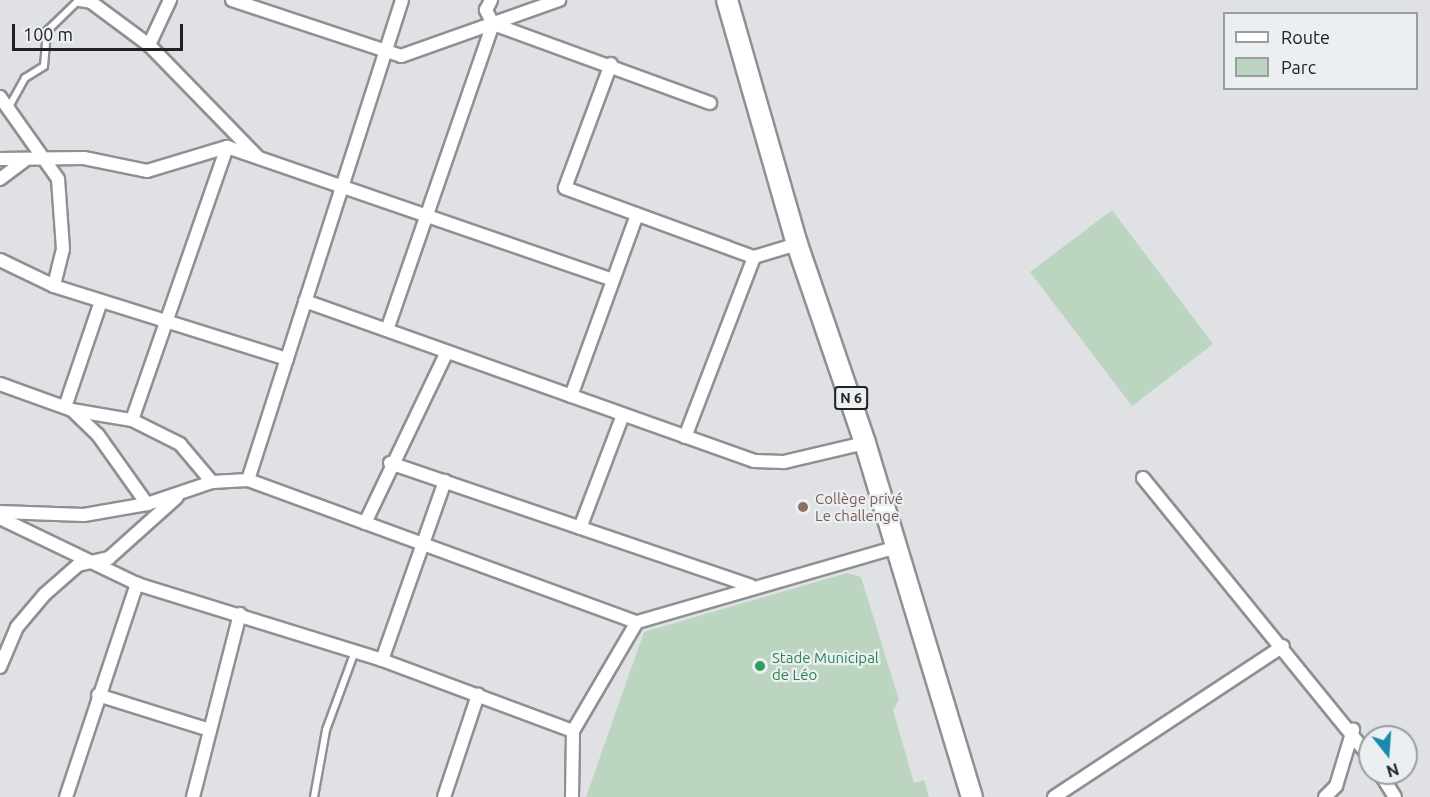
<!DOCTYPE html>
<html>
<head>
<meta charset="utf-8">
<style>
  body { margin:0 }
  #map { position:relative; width:1430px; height:797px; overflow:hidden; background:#dfe1e5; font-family:Ubuntu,sans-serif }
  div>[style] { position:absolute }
  .green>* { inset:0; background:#bbd5c1 }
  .roads { filter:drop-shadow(2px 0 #8e9093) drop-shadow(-2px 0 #8e9093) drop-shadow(0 2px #8e9093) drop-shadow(0 -2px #8e9093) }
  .lane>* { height:6px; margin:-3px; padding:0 3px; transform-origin:3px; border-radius:3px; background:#fff }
  .street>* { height:12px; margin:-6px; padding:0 6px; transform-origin:6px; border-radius:6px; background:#fff }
  .primary>* { height:20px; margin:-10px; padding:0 10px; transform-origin:10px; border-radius:10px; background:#fff }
  .dots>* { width:16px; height:16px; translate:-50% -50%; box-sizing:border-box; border:3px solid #eceff2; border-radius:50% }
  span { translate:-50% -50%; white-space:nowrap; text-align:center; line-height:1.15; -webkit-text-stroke:4.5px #eceff2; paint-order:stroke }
  .shield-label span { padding:2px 4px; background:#eceff2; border:2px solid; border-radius:4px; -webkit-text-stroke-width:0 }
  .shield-label { font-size:14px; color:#202123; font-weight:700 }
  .education-label { font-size:15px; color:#785e54 }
  .left { translate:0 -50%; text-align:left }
  .leisure-label { font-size:15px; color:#27864d }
  .legend { position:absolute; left:1223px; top:12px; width:195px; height:78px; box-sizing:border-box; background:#eceff2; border:2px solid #9a9d9f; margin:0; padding:8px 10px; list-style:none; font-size:18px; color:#202123 }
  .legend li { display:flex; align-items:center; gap:12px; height:30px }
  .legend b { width:30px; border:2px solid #9a9d9f }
  .north { position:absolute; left:1358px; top:725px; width:60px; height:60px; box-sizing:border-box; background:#eceff2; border:2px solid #9a9d9f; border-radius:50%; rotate:163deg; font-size:16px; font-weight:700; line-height:24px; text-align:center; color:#202123 }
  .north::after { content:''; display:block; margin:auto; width:21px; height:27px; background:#1b88af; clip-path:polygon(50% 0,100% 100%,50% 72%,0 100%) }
  .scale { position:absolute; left:12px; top:24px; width:171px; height:27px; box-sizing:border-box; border:3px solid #202123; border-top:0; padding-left:8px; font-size:18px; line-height:21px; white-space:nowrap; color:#202123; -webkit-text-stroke:4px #eceff2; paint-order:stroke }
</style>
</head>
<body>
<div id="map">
  <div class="green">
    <i style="clip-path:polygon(1112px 210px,1213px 344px,1132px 406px,1030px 272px)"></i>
    <i style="clip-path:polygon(847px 573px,861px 577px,899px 700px,893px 710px,914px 783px,924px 780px,929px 797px,586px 797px,644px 632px)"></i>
  </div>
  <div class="roads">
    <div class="lane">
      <i style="left:10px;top:105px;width:31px;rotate:-61deg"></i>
      <i style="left:25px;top:78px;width:22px;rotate:-32deg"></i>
      <i style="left:44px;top:66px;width:35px;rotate:-85deg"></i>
      <i style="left:47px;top:31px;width:45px;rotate:-44.1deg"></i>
      <i style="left:314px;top:797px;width:68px;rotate:-79.8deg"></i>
      <i style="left:326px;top:730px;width:84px;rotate:-69.8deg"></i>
    </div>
    <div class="street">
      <i style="left:80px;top:0;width:11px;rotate:10deg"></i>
      <i style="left:91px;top:2px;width:72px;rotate:36.6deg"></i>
      <i style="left:149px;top:45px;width:155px;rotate:45.8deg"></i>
      <i style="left:232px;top:0;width:178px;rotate:18.3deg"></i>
      <i style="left:401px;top:56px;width:168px;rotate:-19.5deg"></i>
      <i style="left:493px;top:24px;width:231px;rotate:20deg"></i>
      <i style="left:149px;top:45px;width:50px;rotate:-65deg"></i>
      <i style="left:611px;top:64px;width:132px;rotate:110.4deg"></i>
      <i style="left:565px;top:188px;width:201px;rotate:20.1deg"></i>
      <i style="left:754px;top:257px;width:45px;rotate:-16.8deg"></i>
      <i style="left:0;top:97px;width:100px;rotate:54.7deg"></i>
      <i style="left:58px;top:179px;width:70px;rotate:85.9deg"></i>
      <i style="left:63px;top:249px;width:38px;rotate:104deg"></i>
      <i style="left:0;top:159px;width:84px;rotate:-0.7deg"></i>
      <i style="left:84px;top:158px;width:64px;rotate:11.7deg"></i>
      <i style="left:147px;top:171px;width:84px;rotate:-16.7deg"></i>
      <i style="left:227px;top:147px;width:408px;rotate:19deg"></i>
      <i style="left:0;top:179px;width:30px;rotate:-37deg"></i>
      <i style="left:0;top:260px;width:60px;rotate:25.7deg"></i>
      <i style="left:54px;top:286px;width:244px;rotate:17.4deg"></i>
      <i style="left:305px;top:301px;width:477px;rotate:19.6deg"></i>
      <i style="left:754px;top:461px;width:30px;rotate:2deg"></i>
      <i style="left:784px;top:462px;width:83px;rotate:-13.2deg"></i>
      <i style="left:387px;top:330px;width:324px;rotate:-70.9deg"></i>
      <i style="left:493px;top:24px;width:16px;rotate:-117deg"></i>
      <i style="left:486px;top:10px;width:11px;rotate:-63deg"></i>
      <i style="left:0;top:384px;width:77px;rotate:19.9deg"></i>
      <i style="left:72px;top:410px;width:36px;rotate:44deg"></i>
      <i style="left:98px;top:435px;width:85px;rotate:54.6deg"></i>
      <i style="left:571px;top:396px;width:193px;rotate:-70deg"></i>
      <i style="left:65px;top:407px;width:112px;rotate:-71.2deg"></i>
      <i style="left:72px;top:410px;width:61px;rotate:9.5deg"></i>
      <i style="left:132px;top:420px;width:54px;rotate:26.6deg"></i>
      <i style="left:180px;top:444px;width:50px;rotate:49.9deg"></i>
      <i style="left:132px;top:420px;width:289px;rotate:-70.8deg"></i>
      <i style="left:685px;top:437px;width:193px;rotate:-69deg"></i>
      <i style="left:390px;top:463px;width:381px;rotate:18.8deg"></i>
      <i style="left:1143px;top:478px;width:360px;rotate:50.9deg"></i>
      <i style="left:248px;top:480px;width:504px;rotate:-72.21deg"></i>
      <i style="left:0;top:512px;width:84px;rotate:2deg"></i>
      <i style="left:84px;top:515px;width:64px;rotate:-9.9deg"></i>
      <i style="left:147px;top:504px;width:69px;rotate:-18.7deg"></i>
      <i style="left:212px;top:482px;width:36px;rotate:-3deg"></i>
      <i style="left:248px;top:480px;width:414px;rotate:20.1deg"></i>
      <i style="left:637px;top:622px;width:270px;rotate:-16.1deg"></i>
      <i style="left:0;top:518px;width:152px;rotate:25.7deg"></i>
      <i style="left:137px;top:584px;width:257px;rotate:17.2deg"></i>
      <i style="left:382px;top:660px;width:204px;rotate:20.4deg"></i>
      <i style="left:365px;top:523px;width:190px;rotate:-64.4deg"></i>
      <i style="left:580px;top:528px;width:121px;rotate:-69.2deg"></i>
      <i style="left:382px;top:660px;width:190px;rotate:-70.6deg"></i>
      <i style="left:0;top:667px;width:43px;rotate:-67deg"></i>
      <i style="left:17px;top:627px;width:43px;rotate:-49.7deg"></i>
      <i style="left:45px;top:594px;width:44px;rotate:-41.3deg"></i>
      <i style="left:78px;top:565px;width:32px;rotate:-13deg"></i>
      <i style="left:109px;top:558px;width:91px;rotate:-41.9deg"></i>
      <i style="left:98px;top:695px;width:117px;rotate:17.4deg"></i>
      <i style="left:1380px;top:773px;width:28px;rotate:58deg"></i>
      <i style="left:66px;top:797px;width:225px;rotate:-71.6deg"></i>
      <i style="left:193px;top:797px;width:189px;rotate:-75.6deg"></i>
      <i style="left:444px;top:797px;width:108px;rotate:-71.6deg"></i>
      <i style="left:572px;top:797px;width:66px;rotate:-89.1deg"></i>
      <i style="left:573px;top:731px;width:126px;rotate:-59.6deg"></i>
      <i style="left:1054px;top:797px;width:274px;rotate:-33.4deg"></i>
      <i style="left:1325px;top:797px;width:16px;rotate:-45deg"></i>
      <i style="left:1336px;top:786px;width:59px;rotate:-73.1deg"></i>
    </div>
    <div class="primary">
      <i style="left:727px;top:0;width:254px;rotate:74deg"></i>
      <i style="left:797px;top:244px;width:210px;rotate:71.1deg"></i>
      <i style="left:865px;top:443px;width:370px;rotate:73.2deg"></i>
    </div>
  </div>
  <div class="dots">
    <i style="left:803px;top:507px;background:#8d6e63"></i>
    <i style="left:760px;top:666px;background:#2e9e5b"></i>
  </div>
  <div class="shield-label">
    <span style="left:851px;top:398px">N 6</span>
  </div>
  <div class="education-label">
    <span class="left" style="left:815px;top:507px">Collège privé<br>Le challenge</span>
  </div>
  <div class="leisure-label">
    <span class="left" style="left:772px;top:666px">Stade Municipal<br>de Léo</span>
  </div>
  <ul class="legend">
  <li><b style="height:8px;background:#fff"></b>Route</li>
  <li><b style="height:16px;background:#bbd5c1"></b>Parc</li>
  </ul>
  <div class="north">N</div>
  <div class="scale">100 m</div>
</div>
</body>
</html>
